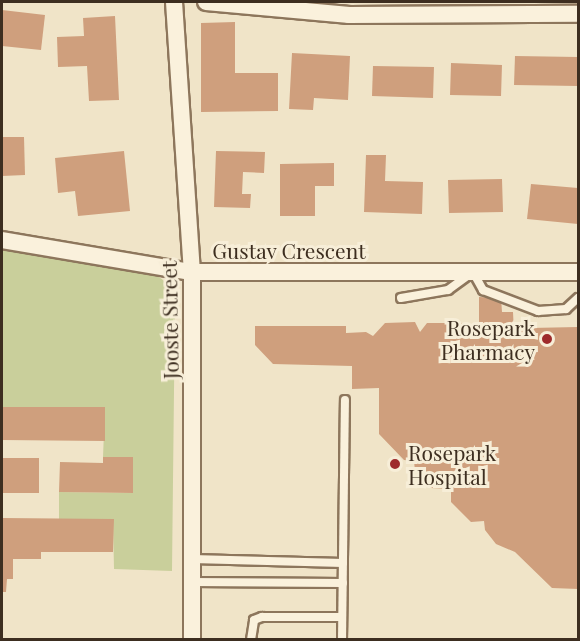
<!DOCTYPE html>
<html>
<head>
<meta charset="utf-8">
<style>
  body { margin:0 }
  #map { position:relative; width:580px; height:641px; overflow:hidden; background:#f0e4c8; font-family:"Playfair Display",serif }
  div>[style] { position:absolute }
  .green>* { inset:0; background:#c9cf9b }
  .building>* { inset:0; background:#cf9f7d }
  .roads { filter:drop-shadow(2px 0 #8d765c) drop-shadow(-2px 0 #8d765c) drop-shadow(0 2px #8d765c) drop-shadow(0 -2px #8d765c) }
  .service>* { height:8px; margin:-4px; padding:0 4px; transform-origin:4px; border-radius:4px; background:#faf1dc }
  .minor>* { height:16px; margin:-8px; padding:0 8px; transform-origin:8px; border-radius:8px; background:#faf1dc }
  .dots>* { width:16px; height:16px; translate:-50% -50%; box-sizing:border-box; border:3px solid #f7eed8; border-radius:50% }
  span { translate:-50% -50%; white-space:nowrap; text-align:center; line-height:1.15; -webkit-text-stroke:6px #f7eed8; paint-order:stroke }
  .street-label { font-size:21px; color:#3d2e20 }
  .poi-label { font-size:21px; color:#3d2e20 }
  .right { translate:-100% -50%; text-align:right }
  .left { translate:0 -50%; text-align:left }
  .frame { position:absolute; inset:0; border:3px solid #3d2e20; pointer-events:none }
</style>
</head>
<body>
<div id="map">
  <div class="green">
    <i style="clip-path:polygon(2px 245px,148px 269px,163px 280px,175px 302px,172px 571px,114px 569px,113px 519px,59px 519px,59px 492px,132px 493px,133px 458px,103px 457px,105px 407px,2px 407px)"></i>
  </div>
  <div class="building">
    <i style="clip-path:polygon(2px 10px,45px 15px,41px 50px,2px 46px)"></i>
    <i style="clip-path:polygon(115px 16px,119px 100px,89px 101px,87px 66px,58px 67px,57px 37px,84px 36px,83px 18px)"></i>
    <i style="clip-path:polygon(235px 22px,235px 73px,278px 73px,278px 111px,201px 112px,201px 23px)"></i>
    <i style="clip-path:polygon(292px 53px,350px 56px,348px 100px,314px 98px,313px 110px,289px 109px)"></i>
    <i style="clip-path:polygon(515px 56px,578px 57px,578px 86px,514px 85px)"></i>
    <i style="clip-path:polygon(451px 63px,502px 65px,501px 96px,450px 95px)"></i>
    <i style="clip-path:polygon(373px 66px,434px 67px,433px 98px,372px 96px)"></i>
    <i style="clip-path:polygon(2px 137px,24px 137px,25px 175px,2px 176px)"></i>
    <i style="clip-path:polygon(124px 151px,130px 211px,78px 216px,75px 191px,58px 193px,55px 158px)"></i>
    <i style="clip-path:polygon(216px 151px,265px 152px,264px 173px,243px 172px,242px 194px,251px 194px,250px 208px,214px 207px)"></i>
    <i style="clip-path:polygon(366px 155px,386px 155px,385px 181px,423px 182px,422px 214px,364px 212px)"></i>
    <i style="clip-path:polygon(334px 163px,334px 186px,315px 186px,315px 216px,280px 216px,280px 164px)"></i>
    <i style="clip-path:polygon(502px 179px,503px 212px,449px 213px,448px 180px)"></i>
    <i style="clip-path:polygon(531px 184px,578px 188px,578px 224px,527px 219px)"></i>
    <i style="clip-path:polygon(479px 297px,501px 298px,502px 312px,513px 312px,514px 333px,530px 328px,578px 327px,578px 589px,552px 588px,515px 552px,496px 544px,485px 530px,484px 521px,471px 522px,451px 502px,451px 489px,431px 488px,415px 471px,414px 461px,404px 460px,379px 434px,379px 388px,352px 389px,352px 366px,273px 364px,255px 345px,255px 326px,346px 326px,346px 333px,366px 332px,373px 336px,385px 323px,415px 322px,420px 332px,427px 323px,463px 323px,470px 336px,479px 335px)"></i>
    <i style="clip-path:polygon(2px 407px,105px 407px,105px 441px,2px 440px)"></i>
    <i style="clip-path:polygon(103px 457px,133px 457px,133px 493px,59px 492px,60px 462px,103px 463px)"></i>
    <i style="clip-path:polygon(2px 458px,39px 458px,39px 493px,2px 493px)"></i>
    <i style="clip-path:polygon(2px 518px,114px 519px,113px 552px,41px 552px,41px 559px,13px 559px,13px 579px,7px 579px,6px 592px,2px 592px)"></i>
  </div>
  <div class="roads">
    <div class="service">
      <i style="left:401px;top:298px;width:48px;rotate:-9.7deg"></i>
      <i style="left:448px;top:290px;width:31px;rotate:-36deg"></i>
      <i style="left:473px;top:272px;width:21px;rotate:61deg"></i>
      <i style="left:483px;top:290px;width:59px;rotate:20.9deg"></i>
      <i style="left:538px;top:311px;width:28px;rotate:-4deg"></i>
      <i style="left:566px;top:309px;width:16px;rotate:-43deg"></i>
      <i style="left:192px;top:559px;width:151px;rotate:1.5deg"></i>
      <i style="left:192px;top:582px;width:151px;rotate:0.4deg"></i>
      <i style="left:251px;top:640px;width:20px;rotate:-81deg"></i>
      <i style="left:254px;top:620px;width:9px;rotate:-21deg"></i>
      <i style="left:262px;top:617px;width:80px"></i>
      <i style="left:342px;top:640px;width:240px;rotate:-89.3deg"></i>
    </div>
    <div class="minor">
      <i style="left:174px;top:2px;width:271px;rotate:86.2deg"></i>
      <i style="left:192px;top:272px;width:368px;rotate:90deg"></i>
      <i style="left:206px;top:2px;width:144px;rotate:5.2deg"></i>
      <i style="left:349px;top:15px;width:229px;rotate:-0.3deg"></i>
      <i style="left:2px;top:240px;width:193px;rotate:9.6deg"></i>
      <i style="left:192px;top:272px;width:386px"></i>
    </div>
  </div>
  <div class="dots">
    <i style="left:547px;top:339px;background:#9e2a2b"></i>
    <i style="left:395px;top:464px;background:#9e2a2b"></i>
  </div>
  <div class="street-label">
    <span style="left:289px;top:250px">Gustav Crescent</span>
    <span style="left:169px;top:320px;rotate:-91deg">Jooste Street</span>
  </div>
  <div class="poi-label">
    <span class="right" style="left:535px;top:339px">Rosepark<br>Pharmacy</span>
    <span class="left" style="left:408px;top:464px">Rosepark<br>Hospital</span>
  </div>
  <div class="frame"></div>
</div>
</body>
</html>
